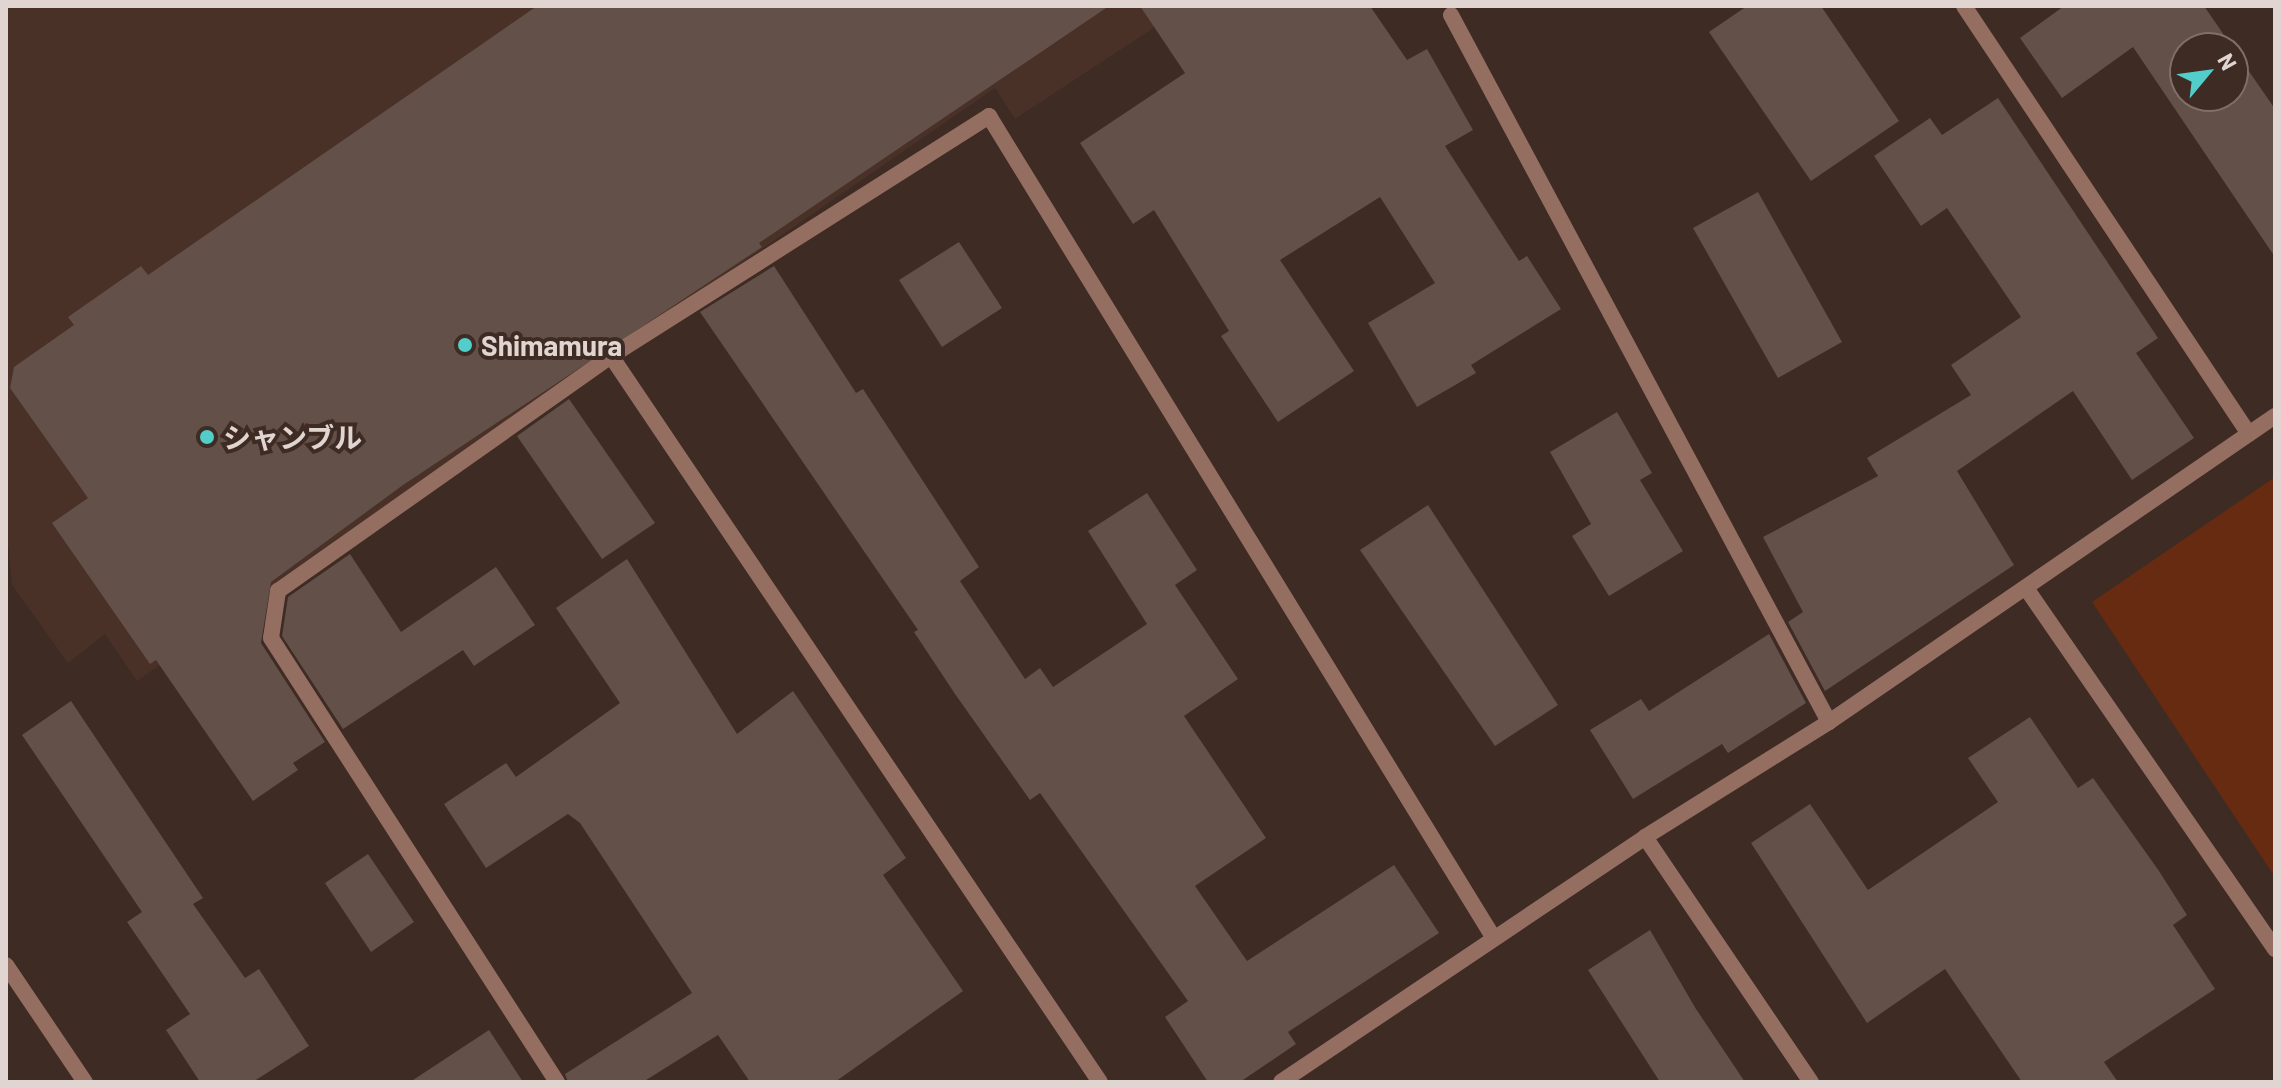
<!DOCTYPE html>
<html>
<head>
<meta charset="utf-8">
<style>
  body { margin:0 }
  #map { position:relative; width:2281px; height:1088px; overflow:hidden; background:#3d2b24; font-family:Barlow,"Noto Sans JP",sans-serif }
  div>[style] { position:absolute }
  .built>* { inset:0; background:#493127 }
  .green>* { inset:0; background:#672b11 }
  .building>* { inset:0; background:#635048 }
  .minor>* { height:16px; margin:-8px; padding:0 8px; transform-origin:8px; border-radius:8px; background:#946e60 }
  .dots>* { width:22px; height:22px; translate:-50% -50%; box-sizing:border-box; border:4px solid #3d2b24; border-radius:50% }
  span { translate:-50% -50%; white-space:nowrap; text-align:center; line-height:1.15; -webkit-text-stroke:8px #3d2b24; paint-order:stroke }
  .poi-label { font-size:28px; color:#e1d5d1; font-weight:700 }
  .left { translate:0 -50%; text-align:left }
  .frame { position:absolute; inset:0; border:8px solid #e1d5d1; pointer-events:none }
  .north { position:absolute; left:2169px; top:32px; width:80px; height:80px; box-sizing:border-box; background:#3d2b24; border:2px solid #7f6f69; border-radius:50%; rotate:61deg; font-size:22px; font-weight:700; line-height:32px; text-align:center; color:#e1d5d1 }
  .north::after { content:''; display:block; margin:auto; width:28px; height:36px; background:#53cdc9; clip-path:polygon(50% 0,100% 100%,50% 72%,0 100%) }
</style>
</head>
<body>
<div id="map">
  <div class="built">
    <i style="clip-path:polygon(6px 6px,1187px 6px,1015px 119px,995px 88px,137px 681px,105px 634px,68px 663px,12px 585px,6px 524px)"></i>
  </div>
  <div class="green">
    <i style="clip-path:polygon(2275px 477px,2275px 877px,2092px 602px)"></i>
  </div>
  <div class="building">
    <i style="clip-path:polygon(537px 6px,1109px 6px,759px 243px,762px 247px,403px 485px,271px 582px,261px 643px,325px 742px,293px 763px,298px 770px,253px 801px,156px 660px,150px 664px,52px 523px,88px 498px,10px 388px,14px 367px,74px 325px,68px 317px,141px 266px,148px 275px)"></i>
    <i style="clip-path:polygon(1140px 6px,1370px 6px,1407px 60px,1427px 49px,1473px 130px,1445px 146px,1519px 261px,1527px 256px,1561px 309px,1471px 365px,1476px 373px,1417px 407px,1368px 323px,1435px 283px,1380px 197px,1280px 260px,1354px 371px,1278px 422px,1221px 336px,1229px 331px,1154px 210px,1133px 224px,1080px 143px,1185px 73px)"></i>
    <i style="clip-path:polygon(1747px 6px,1821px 6px,1899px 121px,1811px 181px,1709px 32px)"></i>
    <i style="clip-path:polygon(evenodd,2064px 6px,2204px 6px,2275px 109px,2275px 257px,2133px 47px,2062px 98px,2020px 38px,2064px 6px,2185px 48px,2233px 48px,2233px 96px,2185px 96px,2185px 48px)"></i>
    <i style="clip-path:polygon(1998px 98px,2158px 338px,2136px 353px,2194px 438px,2132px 480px,2073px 391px,1957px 471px,2014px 565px,1825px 691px,1788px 622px,1803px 612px,1763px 537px,1878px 476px,1867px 458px,1971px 395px,1951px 365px,2021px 317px,1947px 208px,1921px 226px,1874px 156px,1930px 118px,1942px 135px)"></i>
    <i style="clip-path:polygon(1758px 192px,1842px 342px,1778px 378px,1693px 228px)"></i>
    <i style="clip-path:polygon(959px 242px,1002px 308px,942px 347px,899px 280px)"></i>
    <i style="clip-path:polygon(774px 266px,856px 393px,863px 389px,979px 567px,960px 581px,1025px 679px,1040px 668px,1053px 687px,1147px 624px,1088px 531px,1147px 493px,1197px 570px,1175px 585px,1238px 679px,1184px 716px,1266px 838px,1195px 886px,1247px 961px,1394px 865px,1439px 933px,1288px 1032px,1296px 1044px,1240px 1082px,1208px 1082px,1165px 1017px,1188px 1001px,1040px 793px,1030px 800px,955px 694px,914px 632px,918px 630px,700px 312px)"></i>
    <i style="clip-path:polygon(569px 399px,655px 523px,602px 559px,517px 436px)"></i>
    <i style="clip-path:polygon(1617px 412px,1652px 473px,1640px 480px,1683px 551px,1609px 596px,1572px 536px,1591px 524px,1550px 452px)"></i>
    <i style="clip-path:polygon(1428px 505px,1558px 705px,1495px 746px,1360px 550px)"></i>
    <i style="clip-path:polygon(350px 554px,401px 632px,496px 567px,535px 625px,474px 666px,463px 650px,343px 729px,282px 636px,288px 597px)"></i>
    <i style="clip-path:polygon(627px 559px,737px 734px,793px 691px,906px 858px,883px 875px,963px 991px,835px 1082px,750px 1082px,718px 1035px,643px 1082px,568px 1082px,565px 1074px,692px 993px,580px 823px,568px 814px,486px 868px,444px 804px,506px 763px,516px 777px,620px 703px,556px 608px)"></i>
    <i style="clip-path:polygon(1769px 634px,1806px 703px,1728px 753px,1722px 744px,1633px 799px,1590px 730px,1641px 699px,1649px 711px)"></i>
    <i style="clip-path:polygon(71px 701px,203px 898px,193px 904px,245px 978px,259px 969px,309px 1046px,253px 1082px,200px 1082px,166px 1030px,190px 1014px,127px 922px,142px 912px,22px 735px)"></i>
    <i style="clip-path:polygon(2030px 717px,2078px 788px,2093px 778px,2159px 871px,2187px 915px,2173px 925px,2215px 989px,2104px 1062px,2118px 1082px,2022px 1082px,1945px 969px,1867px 1023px,1751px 843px,1810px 804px,1868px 890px,1998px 802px,1968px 758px)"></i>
    <i style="clip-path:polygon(368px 854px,414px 922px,371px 952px,325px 883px)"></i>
    <i style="clip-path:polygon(1650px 930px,1696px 1009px,1745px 1082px,1660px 1082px,1588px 970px)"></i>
    <i style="clip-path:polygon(489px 1030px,523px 1082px,410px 1082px)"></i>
  </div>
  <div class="minor">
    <i style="left:1964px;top:6px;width:514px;rotate:56.34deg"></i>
    <i style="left:1451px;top:15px;width:802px;rotate:61.87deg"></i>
    <i style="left:611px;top:356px;width:875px;rotate:56.04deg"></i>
    <i style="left:2026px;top:588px;width:439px;rotate:55.4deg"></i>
    <i style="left:1645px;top:837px;width:296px;rotate:55.9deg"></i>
    <i style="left:6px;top:965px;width:141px;rotate:56deg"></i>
    <i style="left:557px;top:1082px;width:528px;rotate:-122.79deg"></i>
    <i style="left:271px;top:638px;width:48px;rotate:-81.5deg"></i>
    <i style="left:278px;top:591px;width:408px;rotate:-35.2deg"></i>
    <i style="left:611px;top:356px;width:448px;rotate:-32.4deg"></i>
    <i style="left:989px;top:116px;width:963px;rotate:58.45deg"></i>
    <i style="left:1281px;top:1082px;width:439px;rotate:-33.9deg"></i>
    <i style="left:1645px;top:837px;width:217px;rotate:-32deg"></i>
    <i style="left:1829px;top:722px;width:541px;rotate:-34.45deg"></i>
  </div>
  <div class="dots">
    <i style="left:465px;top:345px;background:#53cdc9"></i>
    <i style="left:207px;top:437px;background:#53cdc9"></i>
  </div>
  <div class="poi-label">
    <span class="left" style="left:481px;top:345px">Shimamura</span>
    <span class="left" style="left:223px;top:437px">シャンブル</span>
  </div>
  <div class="frame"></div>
  <div class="north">N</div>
</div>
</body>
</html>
